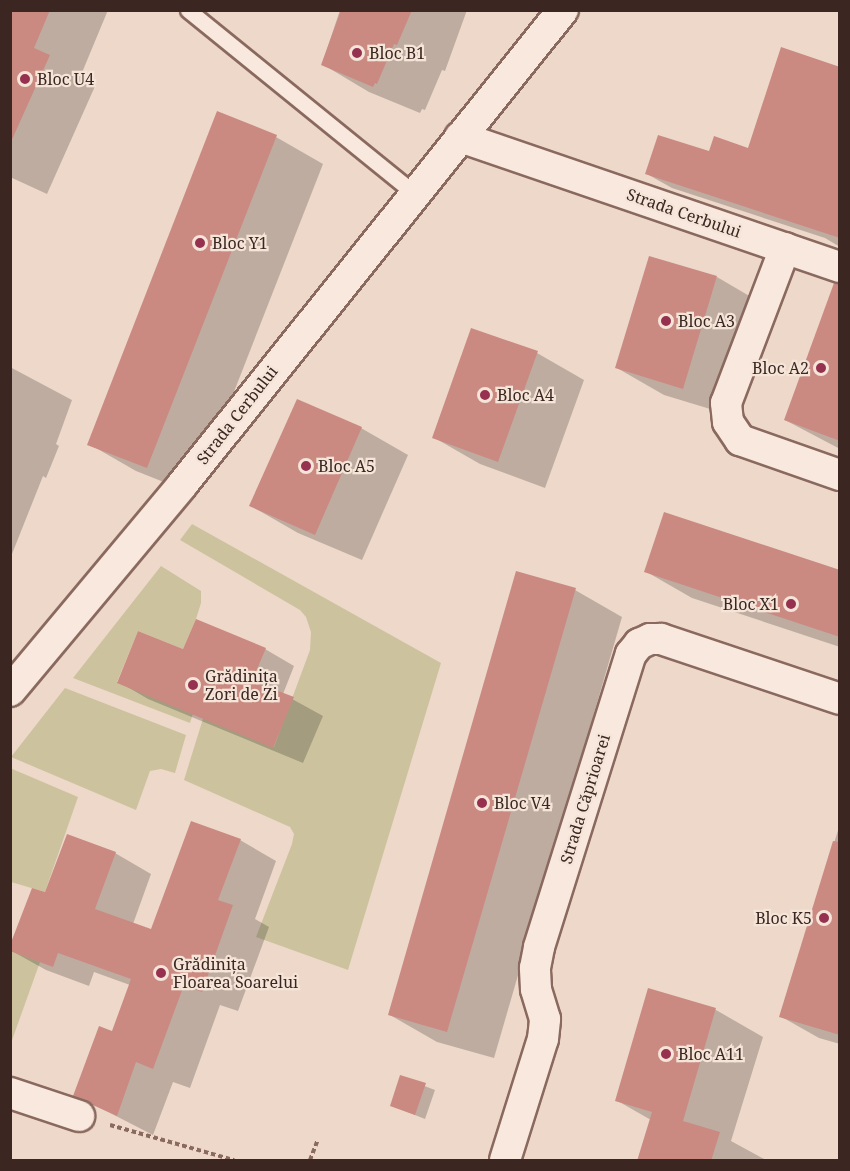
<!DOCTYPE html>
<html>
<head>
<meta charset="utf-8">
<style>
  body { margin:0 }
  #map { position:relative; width:850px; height:1171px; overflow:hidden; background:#eed8ca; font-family:"Noto Serif",serif }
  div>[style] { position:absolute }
  .green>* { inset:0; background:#ccc39e }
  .shadow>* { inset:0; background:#0003 }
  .building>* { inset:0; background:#ca8a81 }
  .path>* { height:4px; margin-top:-2px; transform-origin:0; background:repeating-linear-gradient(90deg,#8a695f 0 4.5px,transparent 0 7.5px) }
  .roads { filter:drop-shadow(2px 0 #8a695f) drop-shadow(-2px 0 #8a695f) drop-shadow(0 2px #8a695f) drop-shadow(0 -2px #8a695f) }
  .service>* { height:15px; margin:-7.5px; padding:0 7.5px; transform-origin:7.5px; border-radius:7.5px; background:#f8e8dd }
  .minor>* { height:30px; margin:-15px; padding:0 15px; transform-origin:15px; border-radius:15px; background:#f8e8dd }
  .dots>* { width:16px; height:16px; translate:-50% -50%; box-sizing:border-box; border:3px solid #f5e5d9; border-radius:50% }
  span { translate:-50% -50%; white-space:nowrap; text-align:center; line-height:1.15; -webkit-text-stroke:4.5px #f5e5d9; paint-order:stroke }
  .poi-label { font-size:16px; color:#3b2621 }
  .left { translate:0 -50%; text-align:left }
  .right { translate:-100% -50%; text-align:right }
  .street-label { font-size:16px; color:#3b2621 }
  .frame { position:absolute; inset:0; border:12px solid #3b2621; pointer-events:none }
</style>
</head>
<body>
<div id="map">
  <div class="green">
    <i style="clip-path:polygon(192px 524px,441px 663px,348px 970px,256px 937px,292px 844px,294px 834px,290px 827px,184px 780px,210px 696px,212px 722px,274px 747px,310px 650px,311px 632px,306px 617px,300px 610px,180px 540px)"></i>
    <i style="clip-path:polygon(161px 566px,201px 591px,201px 603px,196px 619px,183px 649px,138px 631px,117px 682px,200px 692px,190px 723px,73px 678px)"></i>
    <i style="clip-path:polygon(65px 688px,186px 735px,175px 773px,161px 769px,150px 771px,136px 810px,11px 757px)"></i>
    <i style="clip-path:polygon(10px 768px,78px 797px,45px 892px,11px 882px)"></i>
    <i style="clip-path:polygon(11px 951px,40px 962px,11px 1043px)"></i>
  </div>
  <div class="shadow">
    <i style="clip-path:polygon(10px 10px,108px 10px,81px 75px,96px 84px,47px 194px,10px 177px)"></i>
    <i style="clip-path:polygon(340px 10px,467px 10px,445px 71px,442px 70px,425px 110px,422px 109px,420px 113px,369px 92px,322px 64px)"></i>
    <i style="clip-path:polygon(840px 68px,840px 247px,825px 238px,672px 188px,647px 174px,710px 153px,749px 150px)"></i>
    <i style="clip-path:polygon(276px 137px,323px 164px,194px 494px,136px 471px,89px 444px)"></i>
    <i style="clip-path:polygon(717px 277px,763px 304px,730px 415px,664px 395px,617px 368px)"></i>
    <i style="clip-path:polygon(840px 317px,840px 449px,785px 420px)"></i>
    <i style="clip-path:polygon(472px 330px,537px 353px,584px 380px,545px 488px,480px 464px,433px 437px)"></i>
    <i style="clip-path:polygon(10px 367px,72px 400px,56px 444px,59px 446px,46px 478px,43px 476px,10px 559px)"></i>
    <i style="clip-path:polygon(361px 428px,408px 455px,362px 560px,298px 533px,251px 506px)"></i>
    <i style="clip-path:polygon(645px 571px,840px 572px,840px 647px,692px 598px)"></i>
    <i style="clip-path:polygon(575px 590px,622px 617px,494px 1058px,437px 1042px,390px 1015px)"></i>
    <i style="clip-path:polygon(265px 649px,294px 666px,283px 694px,323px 716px,303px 763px,148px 699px,119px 682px)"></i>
    <i style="clip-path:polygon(840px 824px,840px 1044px,819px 1038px,780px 1016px)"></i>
    <i style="clip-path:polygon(240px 840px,276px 861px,255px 919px,269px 927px,238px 1011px,220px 1005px,190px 1088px,173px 1082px,153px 1135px,75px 1095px,113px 1033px,130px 985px,94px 972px,89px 986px,46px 970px,10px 950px,46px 894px,115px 853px,151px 874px,133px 924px,152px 931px)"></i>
    <i style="clip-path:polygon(649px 990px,716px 1010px,763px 1037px,731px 1141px,766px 1160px,639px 1160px,651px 1120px,616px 1100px)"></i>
    <i style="clip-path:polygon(401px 1077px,435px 1090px,425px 1119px,392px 1106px)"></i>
  </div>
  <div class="building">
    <i style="clip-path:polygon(10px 10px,50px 10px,34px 48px,50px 55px,10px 144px)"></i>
    <i style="clip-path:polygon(341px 10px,412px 10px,397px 45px,394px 44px,377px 84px,375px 83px,373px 87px,321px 65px)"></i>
    <i style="clip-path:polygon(781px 47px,840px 67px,840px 238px,645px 174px,658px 135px,709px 151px,714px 136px,748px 148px)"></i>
    <i style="clip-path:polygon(217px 111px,277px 135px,147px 468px,87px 445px)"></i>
    <i style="clip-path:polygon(649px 256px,717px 276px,683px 389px,615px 368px)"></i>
    <i style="clip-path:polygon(834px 283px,840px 284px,840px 441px,784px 420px)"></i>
    <i style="clip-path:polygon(471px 328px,538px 351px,498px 462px,432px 438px)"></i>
    <i style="clip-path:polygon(297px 399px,362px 427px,315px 535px,249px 506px)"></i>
    <i style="clip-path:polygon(664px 512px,840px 570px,840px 637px,644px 572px)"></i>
    <i style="clip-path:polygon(516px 571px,576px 588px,447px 1032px,388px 1015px)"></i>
    <i style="clip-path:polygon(196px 619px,266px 648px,252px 681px,294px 697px,273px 748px,117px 683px,138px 631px,183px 649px)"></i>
    <i style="clip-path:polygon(191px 821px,241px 839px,218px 900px,233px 905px,202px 992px,184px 985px,153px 1069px,136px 1062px,117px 1116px,73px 1096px,99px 1026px,112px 1031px,131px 979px,58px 953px,53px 967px,10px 951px,10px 945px,32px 888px,45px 892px,67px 834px,116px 852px,95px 909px,151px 929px)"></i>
    <i style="clip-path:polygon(833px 841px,840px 842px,840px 1035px,779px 1017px)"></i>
    <i style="clip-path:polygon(648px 988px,716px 1008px,683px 1121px,720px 1132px,711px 1161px,637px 1161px,652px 1112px,615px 1101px)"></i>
    <i style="clip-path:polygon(400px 1075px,426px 1083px,415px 1115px,390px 1106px)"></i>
  </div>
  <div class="path">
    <i style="left:110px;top:1125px;width:129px;rotate:15.8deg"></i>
    <i style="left:310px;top:1160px;width:22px;rotate:-69deg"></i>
  </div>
  <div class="roads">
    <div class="service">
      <i style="left:188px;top:10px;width:291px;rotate:39deg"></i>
    </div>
    <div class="minor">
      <i style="left:460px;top:137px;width:402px;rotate:18.9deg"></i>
      <i style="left:785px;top:248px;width:166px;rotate:110.8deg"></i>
      <i style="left:726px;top:403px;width:19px;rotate:84deg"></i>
      <i style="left:728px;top:422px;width:22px;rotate:56deg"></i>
      <i style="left:740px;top:440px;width:106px;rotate:19.3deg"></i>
      <i style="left:10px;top:691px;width:268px;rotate:-50.1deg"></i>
      <i style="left:182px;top:485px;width:609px;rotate:-51.27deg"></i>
      <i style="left:10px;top:1093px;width:73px;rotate:18.4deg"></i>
      <i style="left:505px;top:1160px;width:127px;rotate:-72.6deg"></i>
      <i style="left:543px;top:1039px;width:20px;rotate:-84deg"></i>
      <i style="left:545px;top:1019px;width:31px;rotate:-107deg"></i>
      <i style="left:536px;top:989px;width:21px;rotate:-93deg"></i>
      <i style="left:535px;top:968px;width:21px;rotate:-79deg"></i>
      <i style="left:539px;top:947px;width:307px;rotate:-72.6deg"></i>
      <i style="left:631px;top:654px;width:13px;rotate:-51deg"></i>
      <i style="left:639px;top:644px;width:12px;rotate:-24deg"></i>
      <i style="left:650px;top:639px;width:11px"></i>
      <i style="left:661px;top:639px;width:189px;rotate:18.5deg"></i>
    </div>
  </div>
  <div class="dots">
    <i style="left:357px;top:53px;background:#973150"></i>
    <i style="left:25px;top:79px;background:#973150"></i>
    <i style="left:200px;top:243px;background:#973150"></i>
    <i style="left:666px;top:321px;background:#973150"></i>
    <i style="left:821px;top:368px;background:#973150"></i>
    <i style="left:485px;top:395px;background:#973150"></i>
    <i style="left:306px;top:466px;background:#973150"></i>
    <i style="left:791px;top:604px;background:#973150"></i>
    <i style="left:193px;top:685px;background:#973150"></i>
    <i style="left:482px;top:803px;background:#973150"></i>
    <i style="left:824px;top:918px;background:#973150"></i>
    <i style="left:161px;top:973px;background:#973150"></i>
    <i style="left:666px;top:1054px;background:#973150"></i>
  </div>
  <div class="poi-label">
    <span class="left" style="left:369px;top:53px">Bloc B1</span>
    <span class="left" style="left:37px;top:79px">Bloc U4</span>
    <span class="left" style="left:212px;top:243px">Bloc Y1</span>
    <span class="left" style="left:678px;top:321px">Bloc A3</span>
    <span class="right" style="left:809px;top:368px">Bloc A2</span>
    <span class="left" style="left:497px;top:395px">Bloc A4</span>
    <span class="left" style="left:318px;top:466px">Bloc A5</span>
    <span class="right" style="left:779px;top:604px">Bloc X1</span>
    <span class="left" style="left:205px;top:685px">Grădinița<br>Zori de Zi</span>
    <span class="left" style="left:494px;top:803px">Bloc V4</span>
    <span class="right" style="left:812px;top:918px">Bloc K5</span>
    <span class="left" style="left:173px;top:973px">Grădinița<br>Floarea Soarelui</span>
    <span class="left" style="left:678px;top:1054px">Bloc A11</span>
  </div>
  <div class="street-label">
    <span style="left:684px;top:213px;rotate:19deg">Strada Cerbului</span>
    <span style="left:237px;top:415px;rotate:-52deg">Strada Cerbului</span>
    <span style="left:585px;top:799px;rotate:-73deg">Strada Căprioarei</span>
  </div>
  <div class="frame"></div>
</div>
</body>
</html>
